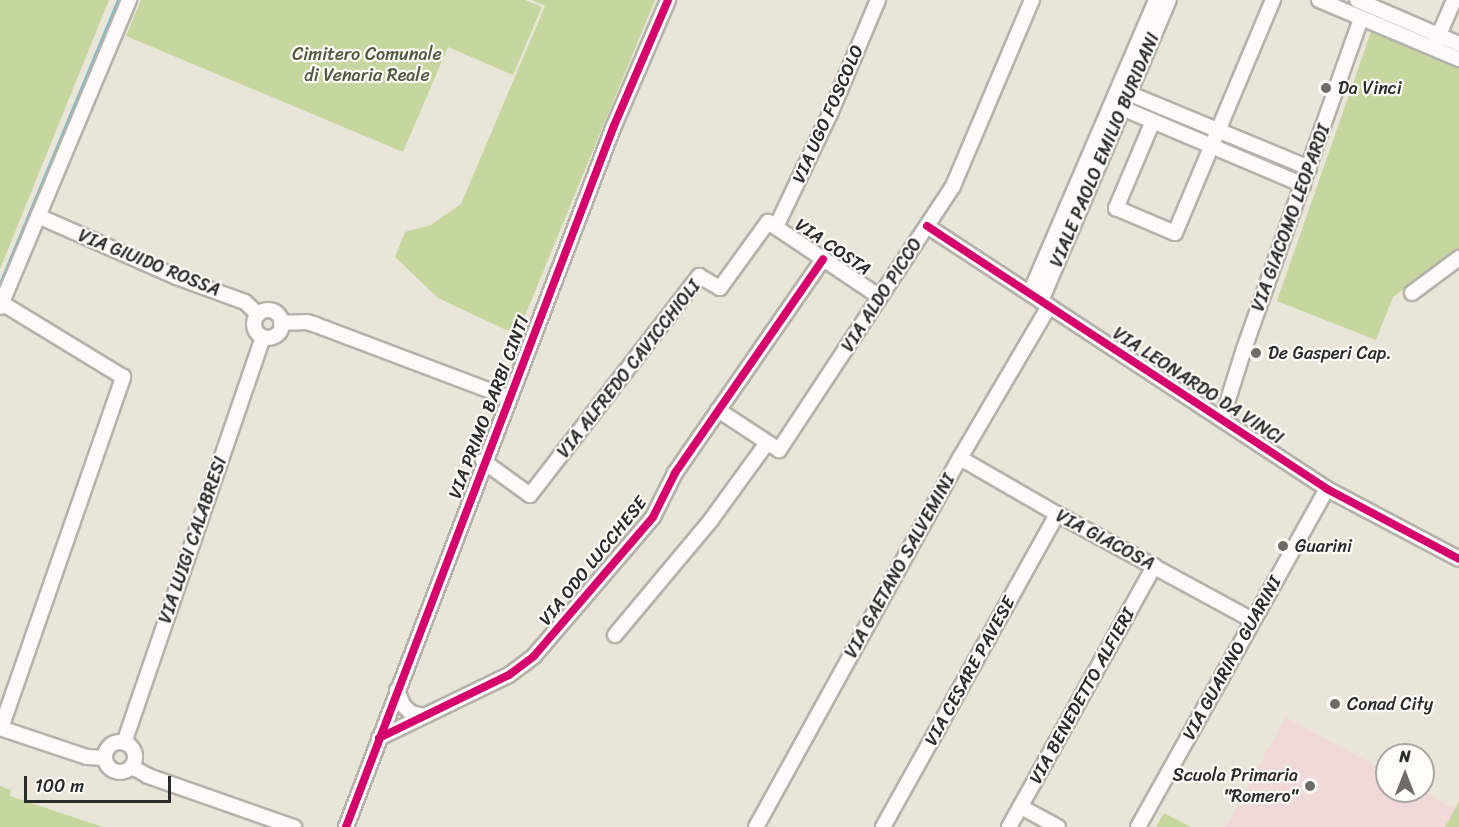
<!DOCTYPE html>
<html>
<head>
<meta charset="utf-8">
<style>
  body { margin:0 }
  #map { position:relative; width:1459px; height:827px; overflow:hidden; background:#e9e6d9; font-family:Sriracha,sans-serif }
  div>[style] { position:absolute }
  .built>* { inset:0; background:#f0d9d8 }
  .green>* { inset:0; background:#c5d69f }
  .stream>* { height:3px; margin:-1.5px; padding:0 1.5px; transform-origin:1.5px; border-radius:1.5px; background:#77becc }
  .roads { filter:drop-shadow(2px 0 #b4b2aa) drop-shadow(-2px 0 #b4b2aa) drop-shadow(0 2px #b4b2aa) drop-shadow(0 -2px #b4b2aa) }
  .minor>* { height:14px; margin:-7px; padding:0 7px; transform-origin:7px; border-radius:7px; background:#fcfbf9 }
  .minor>.ring { margin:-7px; padding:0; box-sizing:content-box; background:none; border:14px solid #fcfbf9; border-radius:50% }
  .cycleway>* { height:8px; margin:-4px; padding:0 4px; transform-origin:4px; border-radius:4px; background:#d6006c }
  .dots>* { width:16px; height:16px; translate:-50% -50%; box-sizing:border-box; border:3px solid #fdfcf7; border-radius:50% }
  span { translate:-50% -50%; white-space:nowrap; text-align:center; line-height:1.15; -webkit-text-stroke:4.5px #fdfcf7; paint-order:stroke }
  .park-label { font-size:18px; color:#505a40 }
  .poi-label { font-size:18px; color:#2b2b2b }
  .left { translate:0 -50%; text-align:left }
  .right { translate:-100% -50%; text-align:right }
  .street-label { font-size:18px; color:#2b2b2b }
  .north { position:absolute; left:1375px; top:743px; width:60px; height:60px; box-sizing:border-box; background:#fdfcf7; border:2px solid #a9a8a5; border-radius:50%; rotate:0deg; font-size:16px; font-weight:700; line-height:24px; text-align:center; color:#2b2b2b }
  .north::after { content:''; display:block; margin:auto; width:21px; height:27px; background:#6e6c68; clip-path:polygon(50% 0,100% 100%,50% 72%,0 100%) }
  .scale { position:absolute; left:24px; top:776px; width:147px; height:27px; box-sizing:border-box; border:3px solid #2b2b2b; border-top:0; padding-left:8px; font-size:18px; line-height:21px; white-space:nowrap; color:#2b2b2b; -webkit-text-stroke:4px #fdfcf7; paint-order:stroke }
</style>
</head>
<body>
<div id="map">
  <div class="built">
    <i style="clip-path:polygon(1285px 717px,1387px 772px,1387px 791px,1422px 791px,1455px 809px,1445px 827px,1226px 827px)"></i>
  </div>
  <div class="green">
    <i style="clip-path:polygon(0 0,109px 0,0 269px)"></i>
    <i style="clip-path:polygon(141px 0,525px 0,542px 7px,513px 75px,448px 47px,403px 152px,126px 36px)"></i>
    <i style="clip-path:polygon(531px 0,655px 0,517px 335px,438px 298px,395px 257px,405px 232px,431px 225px,461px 204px,545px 6px)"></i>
    <i style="clip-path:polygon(1372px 29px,1459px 66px,1459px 249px,1393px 297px,1376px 340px,1277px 301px)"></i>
    <i style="clip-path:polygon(0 786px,11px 790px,10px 796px,103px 827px,0 827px)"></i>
    <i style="clip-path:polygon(1459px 801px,1459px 827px,1445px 827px,1455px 809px)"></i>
    <i style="clip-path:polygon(1164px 813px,1191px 827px,1156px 827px)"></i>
  </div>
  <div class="stream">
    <i style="left:0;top:283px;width:307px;rotate:-67.4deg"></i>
  </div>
  <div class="roads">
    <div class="minor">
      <i style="left:1319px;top:0;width:152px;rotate:22.9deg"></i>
      <i style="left:1357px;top:0;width:111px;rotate:23.3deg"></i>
      <i style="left:1435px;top:44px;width:48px;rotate:-66.6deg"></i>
      <i style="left:1128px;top:93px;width:196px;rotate:22.5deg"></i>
      <i style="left:1122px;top:108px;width:197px;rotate:23deg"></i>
      <i style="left:1153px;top:121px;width:95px;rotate:113deg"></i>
      <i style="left:1116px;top:208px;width:64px;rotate:23deg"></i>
      <i style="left:1175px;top:233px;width:253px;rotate:-67.2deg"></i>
      <i style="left:38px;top:216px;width:151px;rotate:23.8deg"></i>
      <i style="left:176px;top:277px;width:73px;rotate:19.9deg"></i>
      <i style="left:245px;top:302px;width:18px;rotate:43deg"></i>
      <i style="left:927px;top:226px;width:479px;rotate:33.3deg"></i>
      <i style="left:1327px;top:489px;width:149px;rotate:27.9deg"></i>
      <i style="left:776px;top:227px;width:125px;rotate:-64.5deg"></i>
      <i style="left:830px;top:114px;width:124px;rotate:-67.2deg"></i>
      <i style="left:1030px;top:293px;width:319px;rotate:-66.7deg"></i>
      <i style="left:1412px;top:293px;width:59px;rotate:-36.7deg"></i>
      <i style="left:1041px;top:301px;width:327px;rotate:-67deg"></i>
      <i style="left:0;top:307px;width:333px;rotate:-67.2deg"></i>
      <i class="ring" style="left:254px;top:310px;width:14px;height:14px"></i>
      <i style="left:281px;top:323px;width:26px;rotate:-2deg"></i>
      <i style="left:307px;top:322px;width:9px;rotate:18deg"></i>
      <i style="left:316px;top:325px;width:206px;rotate:20.7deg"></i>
      <i style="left:718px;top:410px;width:73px;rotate:33.3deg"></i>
      <i style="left:779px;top:450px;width:316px;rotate:-56.6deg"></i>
      <i style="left:953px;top:186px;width:202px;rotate:-67deg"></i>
      <i style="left:1222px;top:419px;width:73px;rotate:-72.6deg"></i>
      <i style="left:1244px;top:349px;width:351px;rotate:-70.5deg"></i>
      <i style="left:960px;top:458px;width:112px;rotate:30deg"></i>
      <i style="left:1057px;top:514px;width:222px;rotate:28.5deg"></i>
      <i style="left:483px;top:461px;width:58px;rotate:35.9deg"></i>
      <i style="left:530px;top:495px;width:277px;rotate:-52.3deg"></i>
      <i style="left:699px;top:276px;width:24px;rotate:30deg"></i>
      <i style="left:720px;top:288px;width:82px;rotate:-54deg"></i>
      <i style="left:768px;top:222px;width:135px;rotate:33.8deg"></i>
      <i style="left:615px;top:635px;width:150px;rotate:-50.1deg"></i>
      <i style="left:711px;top:520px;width:95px;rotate:-54deg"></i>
      <i style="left:397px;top:690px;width:16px;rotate:68deg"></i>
      <i style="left:403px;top:705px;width:11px;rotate:45deg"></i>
      <i style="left:411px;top:713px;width:13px;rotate:13deg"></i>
      <i style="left:0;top:728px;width:92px;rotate:18.4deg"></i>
      <i style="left:87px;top:757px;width:18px;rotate:3deg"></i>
      <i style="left:1px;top:728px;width:372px;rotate:-70.8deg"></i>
      <i style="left:123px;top:377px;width:142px;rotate:-148.6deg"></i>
      <i style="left:379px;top:738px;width:144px;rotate:-25.9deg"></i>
      <i style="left:509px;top:675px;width:31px;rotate:-37deg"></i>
      <i style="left:534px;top:656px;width:183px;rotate:-49.4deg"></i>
      <i style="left:653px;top:517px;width:49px;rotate:-63.4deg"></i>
      <i style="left:675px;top:473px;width:260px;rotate:-55.3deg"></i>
      <i class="ring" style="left:105px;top:742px;width:16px;height:16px"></i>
      <i style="left:124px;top:743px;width:429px;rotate:-71.1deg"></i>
      <i style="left:132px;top:767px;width:18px;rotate:29deg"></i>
      <i style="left:148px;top:776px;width:155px;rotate:19.3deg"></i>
      <i style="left:1021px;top:807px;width:42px;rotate:28.4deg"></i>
      <i style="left:346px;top:827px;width:748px;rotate:-69.09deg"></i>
      <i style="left:613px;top:128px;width:139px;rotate:-66.7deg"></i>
      <i style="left:756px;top:827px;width:422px;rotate:-61.1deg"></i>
      <i style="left:960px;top:458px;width:176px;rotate:-59.6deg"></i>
      <i style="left:883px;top:827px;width:358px;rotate:-60.9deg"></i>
      <i style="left:1009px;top:827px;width:299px;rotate:-60.9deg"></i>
      <i style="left:1138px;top:827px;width:387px;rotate:-60.8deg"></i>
    </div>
  </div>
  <div class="cycleway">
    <i style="left:927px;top:226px;width:479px;rotate:33.3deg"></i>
    <i style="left:1327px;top:489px;width:149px;rotate:27.9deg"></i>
    <i style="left:379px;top:738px;width:144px;rotate:-25.9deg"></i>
    <i style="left:509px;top:675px;width:31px;rotate:-37deg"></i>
    <i style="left:534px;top:656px;width:183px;rotate:-49.4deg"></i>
    <i style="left:653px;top:517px;width:49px;rotate:-63.4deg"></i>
    <i style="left:675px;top:473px;width:260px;rotate:-55.3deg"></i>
    <i style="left:346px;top:827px;width:748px;rotate:-69.09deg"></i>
    <i style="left:613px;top:128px;width:139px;rotate:-66.7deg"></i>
  </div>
  <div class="dots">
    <i style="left:1326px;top:88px;background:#6e6c68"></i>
    <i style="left:1256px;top:353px;background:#6e6c68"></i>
    <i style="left:1283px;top:546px;background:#6e6c68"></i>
    <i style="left:1335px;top:704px;background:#6e6c68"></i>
    <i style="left:1310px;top:786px;background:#6e6c68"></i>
  </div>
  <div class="park-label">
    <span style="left:367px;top:65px">Cimitero Comunale<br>di Venaria Reale</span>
  </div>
  <div class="poi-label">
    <span class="left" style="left:1338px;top:88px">Da Vinci</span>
    <span class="left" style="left:1268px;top:353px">De Gasperi Cap.</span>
    <span class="left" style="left:1295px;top:546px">Guarini</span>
    <span class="left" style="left:1347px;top:704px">Conad City</span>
    <span class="right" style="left:1298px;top:786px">Scuola Primaria<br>"Romero"</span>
  </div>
  <div class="street-label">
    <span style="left:828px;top:114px;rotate:-66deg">VIA UGO FOSCOLO</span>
    <span style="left:1105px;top:150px;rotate:-67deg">VIALE PAOLO EMILIO BURIDANI</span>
    <span style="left:1291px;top:218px;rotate:-70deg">VIA GIACOMO LEOPARDI</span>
    <span style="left:833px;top:247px;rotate:34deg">VIA COSTA</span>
    <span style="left:149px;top:263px;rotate:22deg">VIA GIUIDO ROSSA</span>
    <span style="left:882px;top:295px;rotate:-57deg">VIA ALDO PICCO</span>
    <span style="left:629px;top:369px;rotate:-52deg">VIA ALFREDO CAVICCHIOLI</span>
    <span style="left:1198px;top:386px;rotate:33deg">VIA LEONARDO DA VINCI</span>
    <span style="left:489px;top:407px;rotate:-69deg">VIA PRIMO BARBI CINTI</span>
    <span style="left:193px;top:540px;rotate:-71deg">VIA LUIGI CALABRESI</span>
    <span style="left:1105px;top:540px;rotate:28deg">VIA GIACOSA</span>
    <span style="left:593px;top:561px;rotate:-51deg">VIA ODO LUCCHESE</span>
    <span style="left:900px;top:566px;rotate:-61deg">VIA GAETANO SALVEMINI</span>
    <span style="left:1232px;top:658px;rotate:-61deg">VIA GUARINO GUARINI</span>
    <span style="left:970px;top:671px;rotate:-61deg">VIA CESARE PAVESE</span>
    <span style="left:1082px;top:696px;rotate:-61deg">VIA BENEDETTO ALFIERI</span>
  </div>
  <div class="north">N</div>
  <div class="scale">100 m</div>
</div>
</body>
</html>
